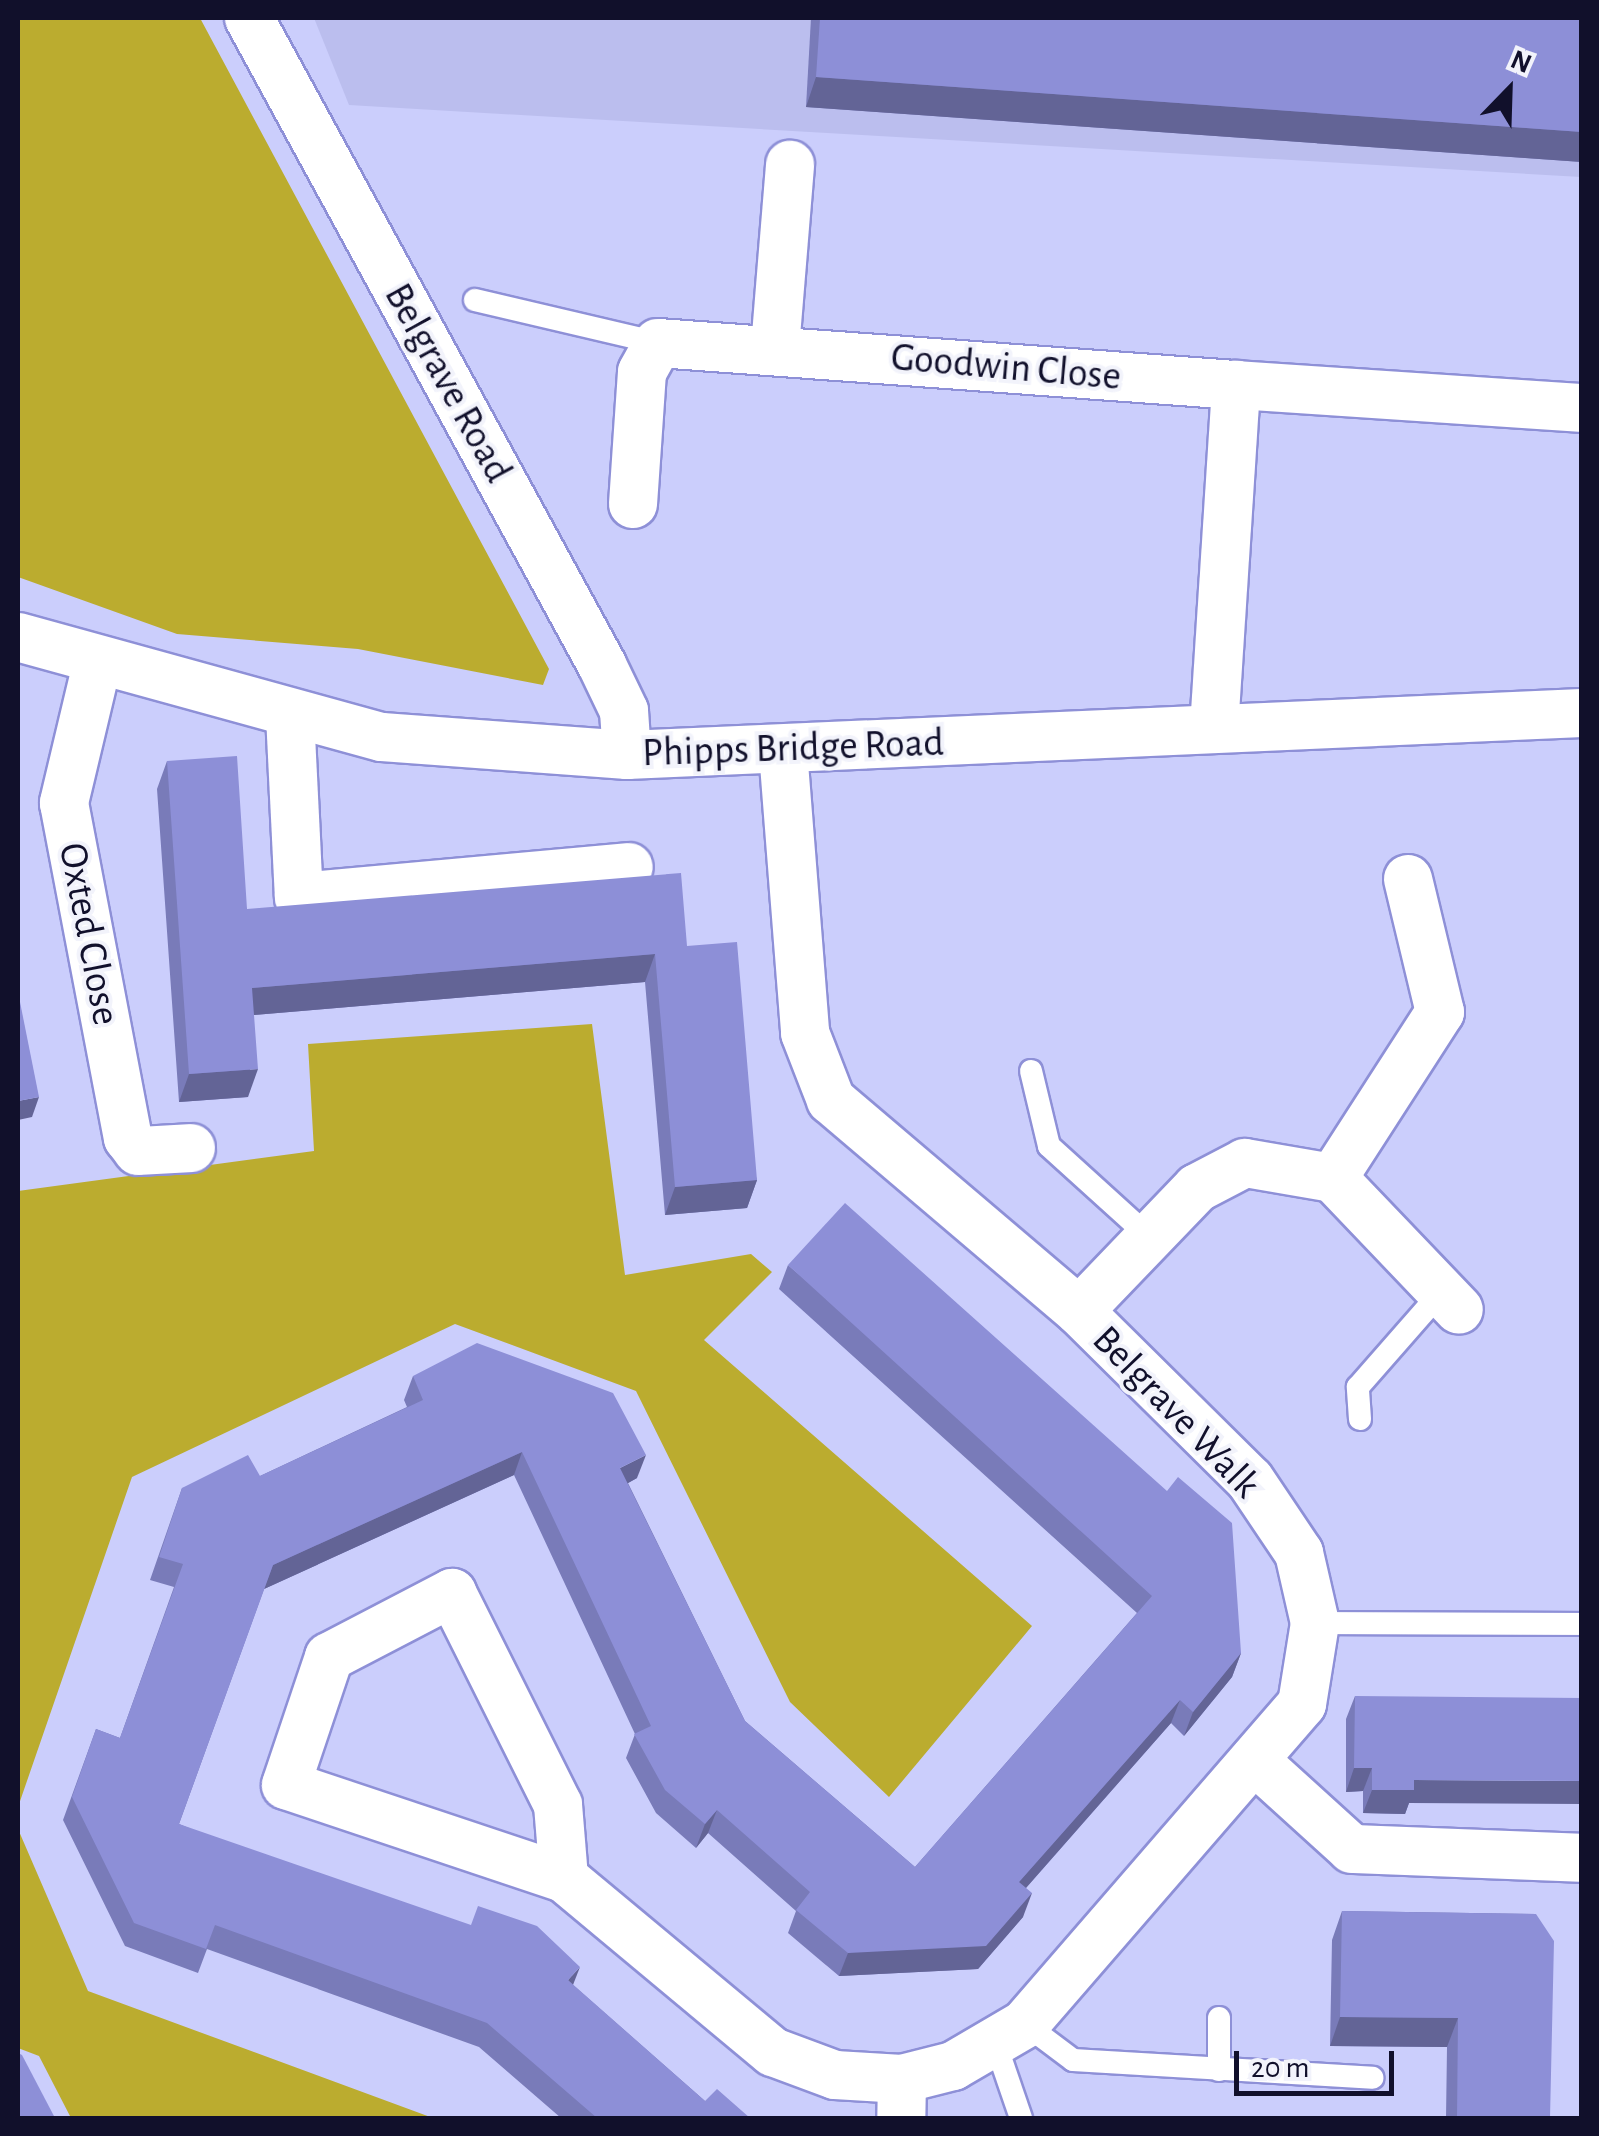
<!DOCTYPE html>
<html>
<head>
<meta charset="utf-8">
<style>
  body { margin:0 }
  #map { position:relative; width:1599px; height:2136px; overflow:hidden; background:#cbcefc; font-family:"Alegreya Sans",sans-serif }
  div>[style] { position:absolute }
  .built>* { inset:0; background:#bbbeee }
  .green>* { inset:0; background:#bbac2f }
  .roads { filter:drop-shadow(2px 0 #8e90d7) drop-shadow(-2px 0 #8e90d7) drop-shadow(0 2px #8e90d7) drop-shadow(0 -2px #8e90d7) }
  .service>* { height:22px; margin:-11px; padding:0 11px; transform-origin:11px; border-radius:11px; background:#fff }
  .minor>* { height:48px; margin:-24px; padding:0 24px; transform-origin:24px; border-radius:24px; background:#fff }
  .wall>* { inset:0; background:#797bb9 }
  .shaded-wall>* { inset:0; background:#636496 }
  .building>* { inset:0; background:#8d8fd7 }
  span { translate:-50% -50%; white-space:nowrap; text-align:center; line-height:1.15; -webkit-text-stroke:8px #f2f3fb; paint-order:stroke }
  .street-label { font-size:40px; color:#11102b }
  .frame { position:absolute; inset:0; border:20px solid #11102b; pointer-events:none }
  .north { position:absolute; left:1459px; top:40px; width:100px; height:100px; -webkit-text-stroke:8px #f2f3fb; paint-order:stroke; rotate:23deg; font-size:28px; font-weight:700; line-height:40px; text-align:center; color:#11102b }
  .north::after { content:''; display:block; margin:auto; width:35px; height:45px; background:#11102b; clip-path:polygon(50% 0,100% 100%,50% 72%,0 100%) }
  .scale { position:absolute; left:1234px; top:2051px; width:160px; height:45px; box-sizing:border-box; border:5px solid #11102b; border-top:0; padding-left:12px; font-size:30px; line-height:35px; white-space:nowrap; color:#11102b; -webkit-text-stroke:8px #f2f3fb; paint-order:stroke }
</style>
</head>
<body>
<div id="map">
  <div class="built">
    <i style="clip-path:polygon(314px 18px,1581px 18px,1581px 177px,349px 105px)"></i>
  </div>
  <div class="green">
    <i style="clip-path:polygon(18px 18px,200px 18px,549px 669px,543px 685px,358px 649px,177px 634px,18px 577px)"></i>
    <i style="clip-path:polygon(592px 1024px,625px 1275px,751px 1254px,772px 1272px,704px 1340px,1032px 1626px,889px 1797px,790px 1702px,636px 1391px,455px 1324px,132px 1477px,18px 1807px,18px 1191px,314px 1151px,308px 1044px)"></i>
    <i style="clip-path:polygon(18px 1829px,88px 1991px,433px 2118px,71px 2118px,39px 2056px,18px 2048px)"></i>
  </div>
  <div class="roads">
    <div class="service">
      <i style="left:475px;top:300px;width:188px;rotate:13.2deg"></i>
      <i style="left:1031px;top:1071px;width:77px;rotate:76.5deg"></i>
      <i style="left:1049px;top:1146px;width:132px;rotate:42.2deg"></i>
      <i style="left:1360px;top:1419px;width:32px;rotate:-94deg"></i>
      <i style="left:1358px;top:1387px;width:128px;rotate:-48.8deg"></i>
      <i style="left:1315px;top:1623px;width:267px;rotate:0.2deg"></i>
      <i style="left:1219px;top:2018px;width:52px;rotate:90deg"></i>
      <i style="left:1025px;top:2024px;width:60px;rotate:36.9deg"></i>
      <i style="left:1073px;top:2060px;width:300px;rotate:3.4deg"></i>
      <i style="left:996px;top:2045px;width:77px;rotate:71.1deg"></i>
    </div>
    <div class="minor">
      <i style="left:249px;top:18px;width:737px;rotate:61.38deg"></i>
      <i style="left:602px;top:665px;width:51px;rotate:64.4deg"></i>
      <i style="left:624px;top:711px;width:44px;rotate:86.1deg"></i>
      <i style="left:775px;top:348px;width:184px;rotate:-85.3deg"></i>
      <i style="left:633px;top:504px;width:132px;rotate:-86.1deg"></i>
      <i style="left:642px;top:372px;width:33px;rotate:-61deg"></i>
      <i style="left:658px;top:343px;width:580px;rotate:4.16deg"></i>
      <i style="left:18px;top:637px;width:377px;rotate:15.4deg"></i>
      <i style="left:382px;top:737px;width:246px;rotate:4.2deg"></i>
      <i style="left:627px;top:755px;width:956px;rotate:-2.52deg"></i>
      <i style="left:97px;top:664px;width:143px;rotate:103.4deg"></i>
      <i style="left:64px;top:803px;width:341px;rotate:79.2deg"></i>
      <i style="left:128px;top:1138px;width:16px;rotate:52deg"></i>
      <i style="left:138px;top:1151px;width:53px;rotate:-3.2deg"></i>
      <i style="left:290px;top:715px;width:182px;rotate:87.2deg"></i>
      <i style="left:299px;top:897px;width:331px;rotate:-5.2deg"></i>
      <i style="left:1214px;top:728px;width:344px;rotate:-86.3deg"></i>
      <i style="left:1236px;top:385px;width:347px;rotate:3.8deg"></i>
      <i style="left:783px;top:751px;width:283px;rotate:85.5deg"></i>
      <i style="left:805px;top:1033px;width:72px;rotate:68.8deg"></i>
      <i style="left:831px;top:1100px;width:326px;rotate:40.4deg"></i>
      <i style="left:1079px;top:1311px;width:240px;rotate:44.7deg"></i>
      <i style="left:1250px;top:1480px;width:88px;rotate:56.1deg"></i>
      <i style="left:1299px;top:1553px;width:72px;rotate:77.1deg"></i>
      <i style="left:1315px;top:1623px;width:82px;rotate:99.1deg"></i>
      <i style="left:1302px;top:1704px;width:423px;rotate:130.9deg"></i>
      <i style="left:1025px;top:2024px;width:83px;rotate:149.7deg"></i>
      <i style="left:953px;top:2066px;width:53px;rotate:165.7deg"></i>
      <i style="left:902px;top:2079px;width:39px;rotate:91deg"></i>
      <i style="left:1408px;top:879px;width:137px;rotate:76.5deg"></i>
      <i style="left:1440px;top:1012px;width:197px;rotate:122.8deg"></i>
      <i style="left:1333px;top:1178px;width:182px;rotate:46.3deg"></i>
      <i style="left:1079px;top:1311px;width:170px;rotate:-46.2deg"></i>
      <i style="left:1197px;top:1188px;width:54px;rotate:-27.5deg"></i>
      <i style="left:1245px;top:1163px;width:89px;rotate:9.7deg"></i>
      <i style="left:1254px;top:1760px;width:132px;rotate:42.2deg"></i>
      <i style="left:1352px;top:1849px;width:230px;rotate:2.2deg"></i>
      <i style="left:564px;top:1878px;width:293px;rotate:-161.5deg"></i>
      <i style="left:286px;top:1785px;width:135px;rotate:-71.4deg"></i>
      <i style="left:329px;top:1657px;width:139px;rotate:-27.5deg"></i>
      <i style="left:452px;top:1593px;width:237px;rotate:63.4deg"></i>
      <i style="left:558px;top:1805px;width:73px;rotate:85.3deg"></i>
      <i style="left:564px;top:1878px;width:272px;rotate:39.8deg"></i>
      <i style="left:773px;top:2052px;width:66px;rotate:20.4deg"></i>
      <i style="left:835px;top:2075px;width:67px;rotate:3.4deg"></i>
    </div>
  </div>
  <div class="wall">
    <i style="clip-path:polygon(811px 18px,1582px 18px,1582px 162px,806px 107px)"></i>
    <i style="clip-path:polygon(167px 761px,247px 909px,687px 946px,757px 1180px,747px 1208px,665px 1215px,645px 982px,254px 1015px,248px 1097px,179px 1102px,157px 789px)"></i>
    <i style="clip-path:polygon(788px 1265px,1241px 1653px,1232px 1677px,1184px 1736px,1171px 1723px,1026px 1888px,1023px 1917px,978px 1969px,839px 1976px,788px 1933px,796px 1911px,708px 1833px,696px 1848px,656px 1813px,626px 1758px,635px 1734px,514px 1475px,264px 1589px,179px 1824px,573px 1985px,705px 2101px,750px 2118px,561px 2118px,479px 2047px,207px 1949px,198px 1973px,125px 1946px,63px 1820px,96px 1729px,120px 1738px,174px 1587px,150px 1580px,182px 1488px,260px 1476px,407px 1407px,404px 1400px,413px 1376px,637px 1478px,628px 1483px,745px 1721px,915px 1867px,1137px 1613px,779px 1289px)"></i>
    <i style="clip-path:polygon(1355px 1696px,1409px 1803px,1405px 1814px,1363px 1813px,1363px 1791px,1346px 1792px,1346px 1719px)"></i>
    <i style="clip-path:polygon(1342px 1911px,1536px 1914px,1550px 2118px,1446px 2118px,1447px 2047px,1330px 2046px,1332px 1940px)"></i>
  </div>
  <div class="shaded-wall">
    <i style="clip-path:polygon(816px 77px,1582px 132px,1582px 162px,806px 107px)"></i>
    <i style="clip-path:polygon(655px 954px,645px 982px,242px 1016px,252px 988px)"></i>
    <i style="clip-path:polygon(258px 1069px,248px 1097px,179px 1102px,189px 1074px)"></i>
    <i style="clip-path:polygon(39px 1097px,32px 1117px,18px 1120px,18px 1101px)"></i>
    <i style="clip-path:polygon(757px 1180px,747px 1208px,665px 1215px,675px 1187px)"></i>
    <i style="clip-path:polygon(522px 1452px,514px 1475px,264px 1589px,273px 1565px)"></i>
    <i style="clip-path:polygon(646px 1455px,637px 1478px,612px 1492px,620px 1468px)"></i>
    <i style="clip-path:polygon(1241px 1653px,1232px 1677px,1184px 1736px,1193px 1712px)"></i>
    <i style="clip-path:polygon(1180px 1700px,1171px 1723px,1010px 1906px,1019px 1882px)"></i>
    <i style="clip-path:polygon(1354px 1768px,1372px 1768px,1363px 1791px,1346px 1792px)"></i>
    <i style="clip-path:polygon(1414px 1780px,1582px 1781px,1582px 1804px,1409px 1803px,1405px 1814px,1363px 1813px,1372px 1790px)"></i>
    <i style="clip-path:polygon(717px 1810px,708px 1833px,696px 1848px,705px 1824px)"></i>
    <i style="clip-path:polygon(1032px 1893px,1023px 1917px,978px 1969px,839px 1976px,848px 1953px)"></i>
    <i style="clip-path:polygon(580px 1967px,571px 1990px,568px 1980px)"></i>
    <i style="clip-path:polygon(1340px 2017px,1458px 2018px,1447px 2047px,1330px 2046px)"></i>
  </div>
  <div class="building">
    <i style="clip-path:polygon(820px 18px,1582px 18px,1582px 132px,816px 77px)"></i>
    <i style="clip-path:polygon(237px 756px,247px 909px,681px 873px,687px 946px,737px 942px,757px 1180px,675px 1187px,655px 954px,252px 988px,258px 1069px,189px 1074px,167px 761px)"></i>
    <i style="clip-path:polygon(18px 992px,39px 1097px,18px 1101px)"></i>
    <i style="clip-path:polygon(845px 1203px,1167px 1491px,1178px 1477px,1232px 1523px,1241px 1653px,1193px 1712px,1180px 1700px,1019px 1882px,1032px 1893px,986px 1946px,848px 1953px,796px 1910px,810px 1892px,717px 1810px,705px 1824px,665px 1790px,634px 1734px,651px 1726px,522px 1452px,273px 1565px,179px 1824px,471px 1925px,478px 1906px,537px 1926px,580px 1967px,568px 1980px,705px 2101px,717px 2089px,750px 2118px,597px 2118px,487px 2023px,215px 1925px,206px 1949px,134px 1923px,72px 1797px,96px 1729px,120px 1738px,183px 1564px,159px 1557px,182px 1488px,248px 1455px,260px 1476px,423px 1400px,413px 1376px,477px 1343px,613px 1393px,646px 1455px,620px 1468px,745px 1721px,915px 1867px,1152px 1596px,788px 1265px)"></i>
    <i style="clip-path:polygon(1355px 1696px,1582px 1698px,1582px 1781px,1414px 1780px,1414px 1790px,1372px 1790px,1372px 1768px,1354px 1768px)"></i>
    <i style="clip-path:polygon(1342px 1911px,1536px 1914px,1554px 1941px,1550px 2118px,1457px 2118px,1458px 2018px,1340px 2017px)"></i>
    <i style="clip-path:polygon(18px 2053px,22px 2055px,55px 2118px,18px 2118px)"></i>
  </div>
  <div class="street-label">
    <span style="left:1006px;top:367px;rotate:5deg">Goodwin Close</span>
    <span style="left:448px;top:383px;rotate:61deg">Belgrave Road</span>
    <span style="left:793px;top:748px;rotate:-2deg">Phipps Bridge Road</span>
    <span style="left:89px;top:934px;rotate:79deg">Oxted Close</span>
    <span style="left:1176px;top:1412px;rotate:46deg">Belgrave Walk</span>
  </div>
  <div class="frame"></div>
  <div class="north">N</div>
  <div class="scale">20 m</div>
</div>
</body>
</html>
